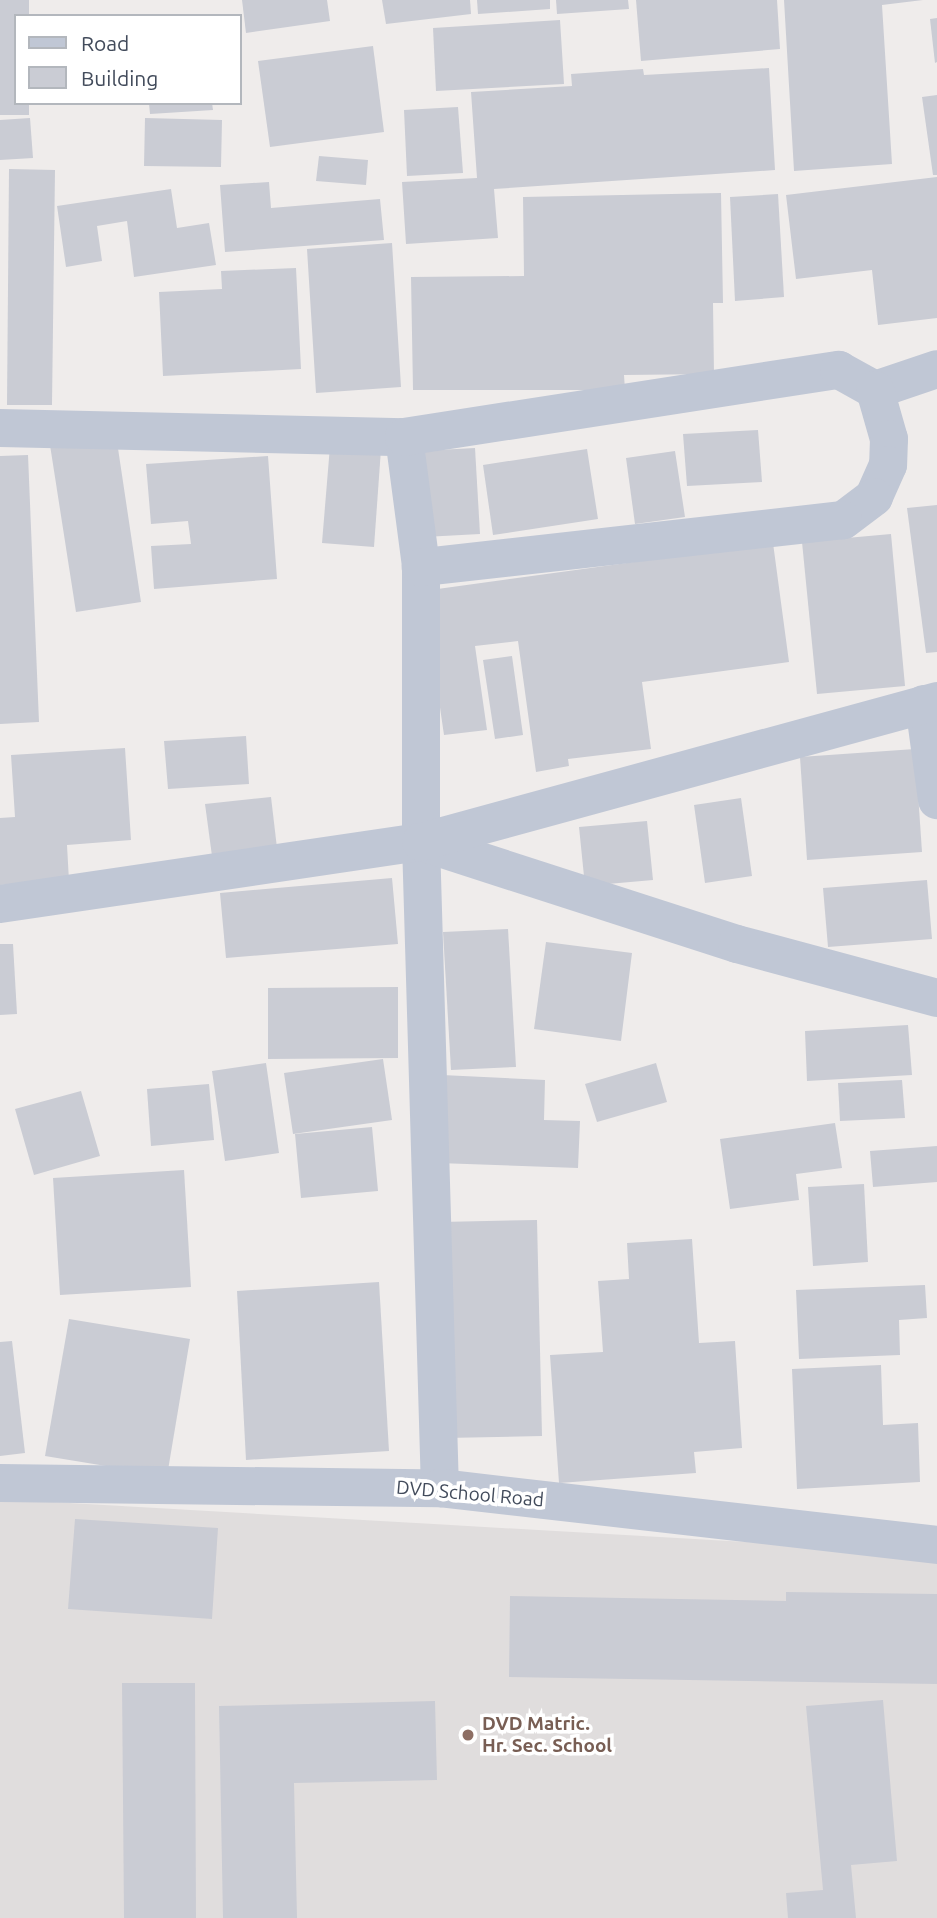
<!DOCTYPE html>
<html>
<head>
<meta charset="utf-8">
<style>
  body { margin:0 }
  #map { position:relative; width:937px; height:1918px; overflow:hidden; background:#efeceb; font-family:Ubuntu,sans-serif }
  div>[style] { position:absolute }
  .education>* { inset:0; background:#e0dddd }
  .building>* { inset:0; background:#caccd4 }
  .minor>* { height:38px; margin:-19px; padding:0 19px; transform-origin:19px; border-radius:19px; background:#c0c7d5 }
  .dots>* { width:19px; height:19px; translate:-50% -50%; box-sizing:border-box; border:4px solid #fff; border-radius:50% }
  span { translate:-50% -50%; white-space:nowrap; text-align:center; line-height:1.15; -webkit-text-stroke:7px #fff; paint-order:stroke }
  .street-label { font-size:19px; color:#424b5b }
  .education-label { font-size:19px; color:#785e54; font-weight:700 }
  .left { translate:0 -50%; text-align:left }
  .legend { position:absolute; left:14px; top:14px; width:228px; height:91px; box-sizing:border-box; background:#fff; border:2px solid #b3b7bd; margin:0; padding:9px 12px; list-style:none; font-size:21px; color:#424b5b }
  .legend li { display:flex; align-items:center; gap:14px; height:35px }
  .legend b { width:35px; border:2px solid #b3b7bd }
</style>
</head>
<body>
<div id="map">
  <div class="education">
    <i style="clip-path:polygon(0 1499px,937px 1553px,937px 1918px,0 1918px)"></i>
  </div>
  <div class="building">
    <i style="clip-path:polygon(0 0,29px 0,29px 16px,16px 16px,16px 103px,29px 103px,29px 115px,0 115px)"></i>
    <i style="clip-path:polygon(242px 0,327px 0,330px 21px,246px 33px)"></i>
    <i style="clip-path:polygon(382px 0,470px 0,471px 14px,386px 24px)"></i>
    <i style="clip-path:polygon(477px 0,550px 0,550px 9px,478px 14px)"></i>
    <i style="clip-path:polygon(556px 0,628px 0,629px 9px,557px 14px)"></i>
    <i style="clip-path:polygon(636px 0,777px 0,780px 49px,641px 61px)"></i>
    <i style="clip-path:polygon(784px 0,923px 0,882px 5px,892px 164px,794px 171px)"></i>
    <i style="clip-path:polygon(937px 18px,937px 62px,935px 63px,930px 19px)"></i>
    <i style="clip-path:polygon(560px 20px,564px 84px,436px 91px,433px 28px)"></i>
    <i style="clip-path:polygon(373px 46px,384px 132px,270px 147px,258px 61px)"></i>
    <i style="clip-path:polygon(769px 68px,775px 170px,494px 189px,498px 238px,406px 244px,402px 182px,477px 178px,471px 92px,572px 86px,571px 74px,643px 69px,644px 75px)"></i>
    <i style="clip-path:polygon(937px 95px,937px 175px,933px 175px,922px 97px)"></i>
    <i style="clip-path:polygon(149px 103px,212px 103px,213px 110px,150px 114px)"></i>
    <i style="clip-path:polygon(458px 107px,463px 173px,407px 176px,404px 110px)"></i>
    <i style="clip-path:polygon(30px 118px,33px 158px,0 160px,0 120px)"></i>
    <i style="clip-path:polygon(145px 118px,222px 120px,221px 167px,144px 166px)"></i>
    <i style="clip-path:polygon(319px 156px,368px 160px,366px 185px,316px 181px)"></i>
    <i style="clip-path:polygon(9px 169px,55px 170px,52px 405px,7px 405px)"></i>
    <i style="clip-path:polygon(937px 177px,937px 318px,878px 325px,872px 270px,796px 279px,786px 195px)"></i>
    <i style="clip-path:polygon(269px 182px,271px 208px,380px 199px,384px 240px,225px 252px,220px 185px)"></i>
    <i style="clip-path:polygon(171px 189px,177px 228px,209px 223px,216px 265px,134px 277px,127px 221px,97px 226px,102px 261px,66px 267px,57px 206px)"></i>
    <i style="clip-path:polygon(721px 193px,723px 303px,713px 303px,714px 374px,624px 375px,625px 390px,413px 390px,411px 277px,524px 276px,523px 197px)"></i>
    <i style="clip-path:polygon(778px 194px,784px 297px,735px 301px,730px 197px)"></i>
    <i style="clip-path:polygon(392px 243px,401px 387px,316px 393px,307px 249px)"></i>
    <i style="clip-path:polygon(296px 268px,301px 369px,163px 376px,159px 292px,222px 289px,221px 271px)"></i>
    <i style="clip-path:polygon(758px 430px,762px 482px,687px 486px,683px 434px)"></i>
    <i style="clip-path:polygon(116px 435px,141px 602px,76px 612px,50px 445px)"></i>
    <i style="clip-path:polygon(330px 446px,381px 449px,374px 547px,322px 543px)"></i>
    <i style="clip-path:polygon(475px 448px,480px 534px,424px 537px,419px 451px)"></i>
    <i style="clip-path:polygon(587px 449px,598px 519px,493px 535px,483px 465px)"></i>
    <i style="clip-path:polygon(675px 451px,685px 517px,635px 524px,626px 458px)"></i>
    <i style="clip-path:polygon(28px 455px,39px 722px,0 724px,0 456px)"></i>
    <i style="clip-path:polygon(268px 456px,277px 579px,154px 589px,151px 546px,191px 544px,188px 521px,151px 524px,146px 464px)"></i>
    <i style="clip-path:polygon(937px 505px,937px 652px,926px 653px,907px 508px)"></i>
    <i style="clip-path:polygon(891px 534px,905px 686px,817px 694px,802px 542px)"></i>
    <i style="clip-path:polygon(773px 543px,789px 662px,642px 682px,651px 749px,568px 759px,569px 766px,536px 772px,518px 641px,475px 646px,487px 730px,444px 735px,423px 591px)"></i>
    <i style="clip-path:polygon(512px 656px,523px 735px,495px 739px,483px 660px)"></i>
    <i style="clip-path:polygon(246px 736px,249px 784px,168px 789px,164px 741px)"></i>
    <i style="clip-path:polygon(125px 748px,131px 840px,67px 845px,69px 881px,0 885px,0 818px,15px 817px,11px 755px)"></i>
    <i style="clip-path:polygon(915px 749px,922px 852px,807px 860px,800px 757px)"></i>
    <i style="clip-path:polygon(271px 797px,277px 848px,212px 856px,205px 804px)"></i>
    <i style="clip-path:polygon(741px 798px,752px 876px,705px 883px,694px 805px)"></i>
    <i style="clip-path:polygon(647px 821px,653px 880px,585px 886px,579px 827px)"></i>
    <i style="clip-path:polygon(392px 878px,398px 944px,226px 958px,220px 893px)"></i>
    <i style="clip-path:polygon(927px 880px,932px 939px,828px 947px,823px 888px)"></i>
    <i style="clip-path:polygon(508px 929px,516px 1067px,451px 1070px,443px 932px)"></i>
    <i style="clip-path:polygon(546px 942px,632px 953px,621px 1041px,534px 1029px)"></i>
    <i style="clip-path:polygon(0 944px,13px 944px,17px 1014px,0 1015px)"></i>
    <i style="clip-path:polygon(398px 987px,398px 1058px,268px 1059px,268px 988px)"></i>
    <i style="clip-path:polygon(908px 1025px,912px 1075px,807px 1081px,805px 1031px)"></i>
    <i style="clip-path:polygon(383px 1059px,392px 1120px,293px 1134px,284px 1073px)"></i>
    <i style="clip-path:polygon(266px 1063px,279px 1153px,225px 1161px,212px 1071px)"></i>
    <i style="clip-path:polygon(656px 1063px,667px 1102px,597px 1122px,585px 1084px)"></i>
    <i style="clip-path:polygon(442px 1075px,545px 1080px,544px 1120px,580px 1121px,578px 1168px,438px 1163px)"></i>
    <i style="clip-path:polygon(902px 1080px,905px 1118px,840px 1121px,838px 1083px)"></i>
    <i style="clip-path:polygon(209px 1084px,214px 1140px,151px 1146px,147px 1089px)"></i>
    <i style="clip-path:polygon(81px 1091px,100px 1156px,34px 1175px,15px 1109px)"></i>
    <i style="clip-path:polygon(835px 1123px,842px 1168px,796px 1174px,799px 1200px,730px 1209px,720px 1139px)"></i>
    <i style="clip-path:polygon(372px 1127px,378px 1191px,301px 1198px,295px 1134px)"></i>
    <i style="clip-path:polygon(937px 1146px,937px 1182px,873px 1187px,870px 1151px)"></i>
    <i style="clip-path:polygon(184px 1170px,191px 1287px,60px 1295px,53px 1178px)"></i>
    <i style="clip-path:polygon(864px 1184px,868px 1262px,813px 1266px,808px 1187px)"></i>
    <i style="clip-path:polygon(537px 1220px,542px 1436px,445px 1438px,440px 1222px)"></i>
    <i style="clip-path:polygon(692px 1239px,699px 1343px,735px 1341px,742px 1448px,694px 1452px,696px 1473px,559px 1483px,550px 1355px,603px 1352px,598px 1281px,629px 1279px,627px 1243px)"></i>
    <i style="clip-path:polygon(379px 1282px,389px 1451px,246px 1460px,237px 1291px)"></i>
    <i style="clip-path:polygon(925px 1285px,927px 1318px,899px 1320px,900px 1355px,799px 1359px,796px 1290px)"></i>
    <i style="clip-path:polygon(69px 1319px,190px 1339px,167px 1476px,45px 1456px)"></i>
    <i style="clip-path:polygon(12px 1341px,25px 1453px,0 1456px,0 1342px)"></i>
    <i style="clip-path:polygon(881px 1365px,883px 1425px,918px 1423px,920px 1482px,797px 1489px,792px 1369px)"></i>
    <i style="clip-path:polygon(75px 1519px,218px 1528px,212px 1619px,68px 1609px)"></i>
    <i style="clip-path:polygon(786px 1592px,937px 1594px,937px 1684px,509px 1677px,510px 1596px,786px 1601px)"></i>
    <i style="clip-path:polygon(122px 1683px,195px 1683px,196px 1918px,124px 1918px)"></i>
    <i style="clip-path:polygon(883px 1700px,897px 1861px,851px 1865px,856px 1918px,788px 1918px,786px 1893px,823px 1890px,806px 1706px)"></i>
    <i style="clip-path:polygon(435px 1701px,437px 1780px,294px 1783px,297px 1918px,223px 1918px,219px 1706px)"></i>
  </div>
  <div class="minor">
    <i style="left:875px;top:390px;width:65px;rotate:-18.7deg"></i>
    <i style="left:0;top:428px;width:404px;rotate:1.3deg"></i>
    <i style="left:404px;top:437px;width:131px;rotate:82.5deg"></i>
    <i style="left:421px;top:567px;width:275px;rotate:90deg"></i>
    <i style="left:421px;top:842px;width:646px;rotate:88.32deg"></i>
    <i style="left:404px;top:437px;width:440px;rotate:-8.8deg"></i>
    <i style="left:839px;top:370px;width:41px;rotate:29.1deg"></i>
    <i style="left:875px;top:390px;width:51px;rotate:74.1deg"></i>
    <i style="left:889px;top:439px;width:26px;rotate:92deg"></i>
    <i style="left:888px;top:465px;width:35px;rotate:114deg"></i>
    <i style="left:874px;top:497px;width:39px;rotate:143deg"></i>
    <i style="left:843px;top:520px;width:425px;rotate:173.6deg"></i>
    <i style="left:924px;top:704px;width:97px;rotate:82.3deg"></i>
    <i style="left:421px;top:842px;width:332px;rotate:17.9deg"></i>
    <i style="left:737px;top:944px;width:207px;rotate:15.1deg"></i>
    <i style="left:0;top:904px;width:426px;rotate:-8.4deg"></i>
    <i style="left:421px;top:842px;width:535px;rotate:-15.28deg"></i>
    <i style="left:0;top:1483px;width:440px;rotate:0.7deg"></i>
    <i style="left:440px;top:1488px;width:500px;rotate:6.54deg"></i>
  </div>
  <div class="dots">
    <i style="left:468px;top:1735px;background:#8d6e63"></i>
  </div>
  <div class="street-label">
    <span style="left:470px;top:1494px;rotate:5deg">DVD School Road</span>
  </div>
  <div class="education-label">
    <span class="left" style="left:482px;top:1735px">DVD Matric.<br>Hr. Sec. School</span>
  </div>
  <ul class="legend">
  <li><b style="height:9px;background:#c0c7d5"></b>Road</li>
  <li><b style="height:19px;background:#caccd4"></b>Building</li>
  </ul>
</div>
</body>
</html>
